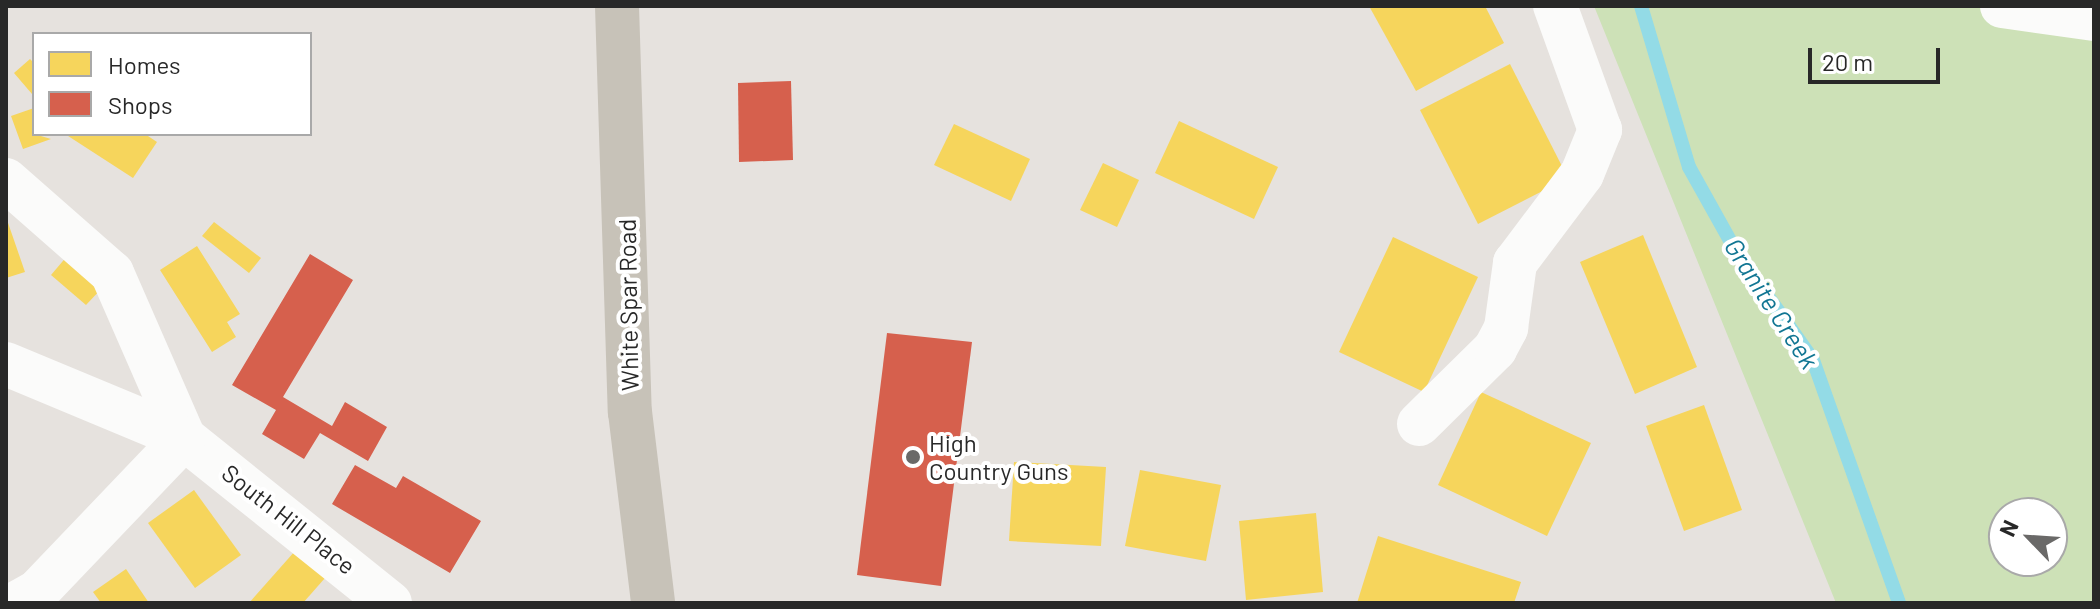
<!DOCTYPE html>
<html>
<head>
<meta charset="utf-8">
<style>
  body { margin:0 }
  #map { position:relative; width:2100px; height:609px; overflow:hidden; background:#e6e2de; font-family:Barlow,sans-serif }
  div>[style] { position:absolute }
  .green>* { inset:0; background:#cde1b7 }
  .homes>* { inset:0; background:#f6d55c }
  .shops>* { inset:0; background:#d6604d }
  .stream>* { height:14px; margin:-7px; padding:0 7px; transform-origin:7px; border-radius:7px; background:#93dbe6 }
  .minor>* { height:44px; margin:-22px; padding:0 22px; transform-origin:22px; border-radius:22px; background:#fbfbfa }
  .major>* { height:44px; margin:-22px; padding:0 22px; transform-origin:22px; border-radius:22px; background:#c7c2b8 }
  .dots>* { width:22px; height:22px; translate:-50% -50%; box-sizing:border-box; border:4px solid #fff; border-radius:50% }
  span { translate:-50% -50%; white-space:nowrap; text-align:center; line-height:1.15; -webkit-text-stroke:8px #fff; paint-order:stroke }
  .street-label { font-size:24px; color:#282828 }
  .poi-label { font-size:24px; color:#282828 }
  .left { translate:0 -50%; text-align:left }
  .water-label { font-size:26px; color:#117693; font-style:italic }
  .frame { position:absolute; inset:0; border:8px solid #282828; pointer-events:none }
  .legend { position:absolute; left:32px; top:32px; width:280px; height:104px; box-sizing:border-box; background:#fff; border:2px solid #a9a9a9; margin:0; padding:10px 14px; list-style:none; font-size:24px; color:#282828 }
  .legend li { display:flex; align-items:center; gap:16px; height:40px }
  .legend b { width:40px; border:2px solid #a9a9a9 }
  .north { position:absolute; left:1988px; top:497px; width:80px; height:80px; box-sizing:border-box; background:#fff; border:2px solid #a9a9a9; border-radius:50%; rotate:295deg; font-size:22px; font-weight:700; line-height:32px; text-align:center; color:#282828 }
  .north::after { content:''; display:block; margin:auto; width:28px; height:36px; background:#6a6968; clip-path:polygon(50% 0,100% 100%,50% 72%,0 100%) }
  .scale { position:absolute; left:1808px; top:48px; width:132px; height:36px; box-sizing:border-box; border:4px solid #282828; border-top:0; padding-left:10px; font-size:24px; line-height:28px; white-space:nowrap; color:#282828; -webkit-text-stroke:6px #fff; paint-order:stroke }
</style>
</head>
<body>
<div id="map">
  <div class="green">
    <i style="clip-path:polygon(evenodd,1594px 6px,1979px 6px,2094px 35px,2094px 603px,1836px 603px,1594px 6px,2004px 513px,2052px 513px,2052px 561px,2004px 561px,2004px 513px)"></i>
  </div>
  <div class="homes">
    <i style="clip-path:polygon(1369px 6px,1485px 6px,1504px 43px,1416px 91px)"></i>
    <i style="clip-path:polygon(30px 59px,34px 63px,32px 94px,14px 73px)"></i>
    <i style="clip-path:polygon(1510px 64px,1568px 178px,1478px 224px,1420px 110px)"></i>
    <i style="clip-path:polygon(34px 108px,34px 134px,51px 139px,23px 149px,11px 116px)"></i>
    <i style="clip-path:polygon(1179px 121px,1278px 167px,1254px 219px,1155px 173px)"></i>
    <i style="clip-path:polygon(954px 124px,1030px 159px,1011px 201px,934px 165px)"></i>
    <i style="clip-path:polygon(65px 134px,145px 134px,157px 142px,133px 178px)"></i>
    <i style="clip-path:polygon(1103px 163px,1139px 180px,1117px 227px,1080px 210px)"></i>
    <i style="clip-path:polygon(6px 217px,25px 272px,6px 278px)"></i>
    <i style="clip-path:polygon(214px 222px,261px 258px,249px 273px,202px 236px)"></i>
    <i style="clip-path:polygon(1643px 235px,1697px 367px,1635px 394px,1580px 262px)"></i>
    <i style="clip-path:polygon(1393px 237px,1478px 277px,1424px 392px,1339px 352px)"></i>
    <i style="clip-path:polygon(197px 246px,240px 314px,227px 322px,236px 337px,212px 352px,160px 270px)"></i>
    <i style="clip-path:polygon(68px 255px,104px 286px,86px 305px,51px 275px)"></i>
    <i style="clip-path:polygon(1481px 392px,1591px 443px,1547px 536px,1438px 485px)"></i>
    <i style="clip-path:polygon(1704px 405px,1742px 510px,1684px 531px,1646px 426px)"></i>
    <i style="clip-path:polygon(1014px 462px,1106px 467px,1101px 546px,1009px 541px)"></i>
    <i style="clip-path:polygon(1140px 470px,1221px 485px,1206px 561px,1125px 546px)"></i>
    <i style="clip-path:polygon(194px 490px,241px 555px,195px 588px,148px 523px)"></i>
    <i style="clip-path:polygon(1316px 513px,1323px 592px,1246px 600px,1239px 521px)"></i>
    <i style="clip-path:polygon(1378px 536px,1521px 582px,1514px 603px,1357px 603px)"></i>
    <i style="clip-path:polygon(295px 551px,325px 578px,303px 603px,249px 603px)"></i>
    <i style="clip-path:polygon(126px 569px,149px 603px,101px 603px,93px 592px)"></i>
  </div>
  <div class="shops">
    <i style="clip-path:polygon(791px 81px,793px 160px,739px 162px,738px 83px)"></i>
    <i style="clip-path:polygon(310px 254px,353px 280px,283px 397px,332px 426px,345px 402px,387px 427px,368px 461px,320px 433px,304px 459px,262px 434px,276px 410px,232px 385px)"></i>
    <i style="clip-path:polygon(887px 333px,972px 342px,941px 586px,857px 575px)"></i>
    <i style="clip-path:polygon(355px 465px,396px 488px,403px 476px,481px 521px,450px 573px,332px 504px)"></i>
  </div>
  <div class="stream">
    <i style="left:1641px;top:6px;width:168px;rotate:73.4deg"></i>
    <i style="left:1689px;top:167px;width:98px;rotate:60.8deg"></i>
    <i style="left:1737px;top:253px;width:131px;rotate:54.6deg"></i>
    <i style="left:1813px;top:360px;width:258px;rotate:70.5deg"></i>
  </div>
  <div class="minor">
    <i style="left:2002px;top:6px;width:93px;rotate:8deg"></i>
    <i style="left:6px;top:180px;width:141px;rotate:41.3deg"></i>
    <i style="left:112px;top:273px;width:180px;rotate:66.4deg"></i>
    <i style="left:6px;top:364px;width:193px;rotate:22.6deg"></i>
    <i style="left:184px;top:438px;width:264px;rotate:38.7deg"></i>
    <i style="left:1419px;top:424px;width:107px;rotate:-44.6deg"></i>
    <i style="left:1495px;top:349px;width:24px;rotate:-62deg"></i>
    <i style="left:1506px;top:328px;width:66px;rotate:-82.1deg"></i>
    <i style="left:1515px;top:263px;width:111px;rotate:-53deg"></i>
    <i style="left:1582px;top:174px;width:48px;rotate:-67.8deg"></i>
    <i style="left:1600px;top:130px;width:132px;rotate:-109.9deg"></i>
    <i style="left:17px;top:603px;width:23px;rotate:-29deg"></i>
    <i style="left:37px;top:592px;width:213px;rotate:-46.3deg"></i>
  </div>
  <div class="major">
    <i style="left:617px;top:6px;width:406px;rotate:88.2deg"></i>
    <i style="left:630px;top:412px;width:192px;rotate:83.1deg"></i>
  </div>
  <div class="dots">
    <i style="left:913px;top:457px;background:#6a6968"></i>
  </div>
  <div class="street-label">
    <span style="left:628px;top:305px;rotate:-91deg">White Spar Road</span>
    <span style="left:289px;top:519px;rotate:38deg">South Hill Place</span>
  </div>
  <div class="poi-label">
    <span class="left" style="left:929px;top:457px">High<br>Country Guns</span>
  </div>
  <div class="water-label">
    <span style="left:1772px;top:303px;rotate:57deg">Granite Creek</span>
  </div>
  <div class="frame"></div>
  <ul class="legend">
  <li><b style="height:22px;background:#f6d55c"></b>Homes</li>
  <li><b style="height:22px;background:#d6604d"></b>Shops</li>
  </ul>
  <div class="north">N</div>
  <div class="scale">20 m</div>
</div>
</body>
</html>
